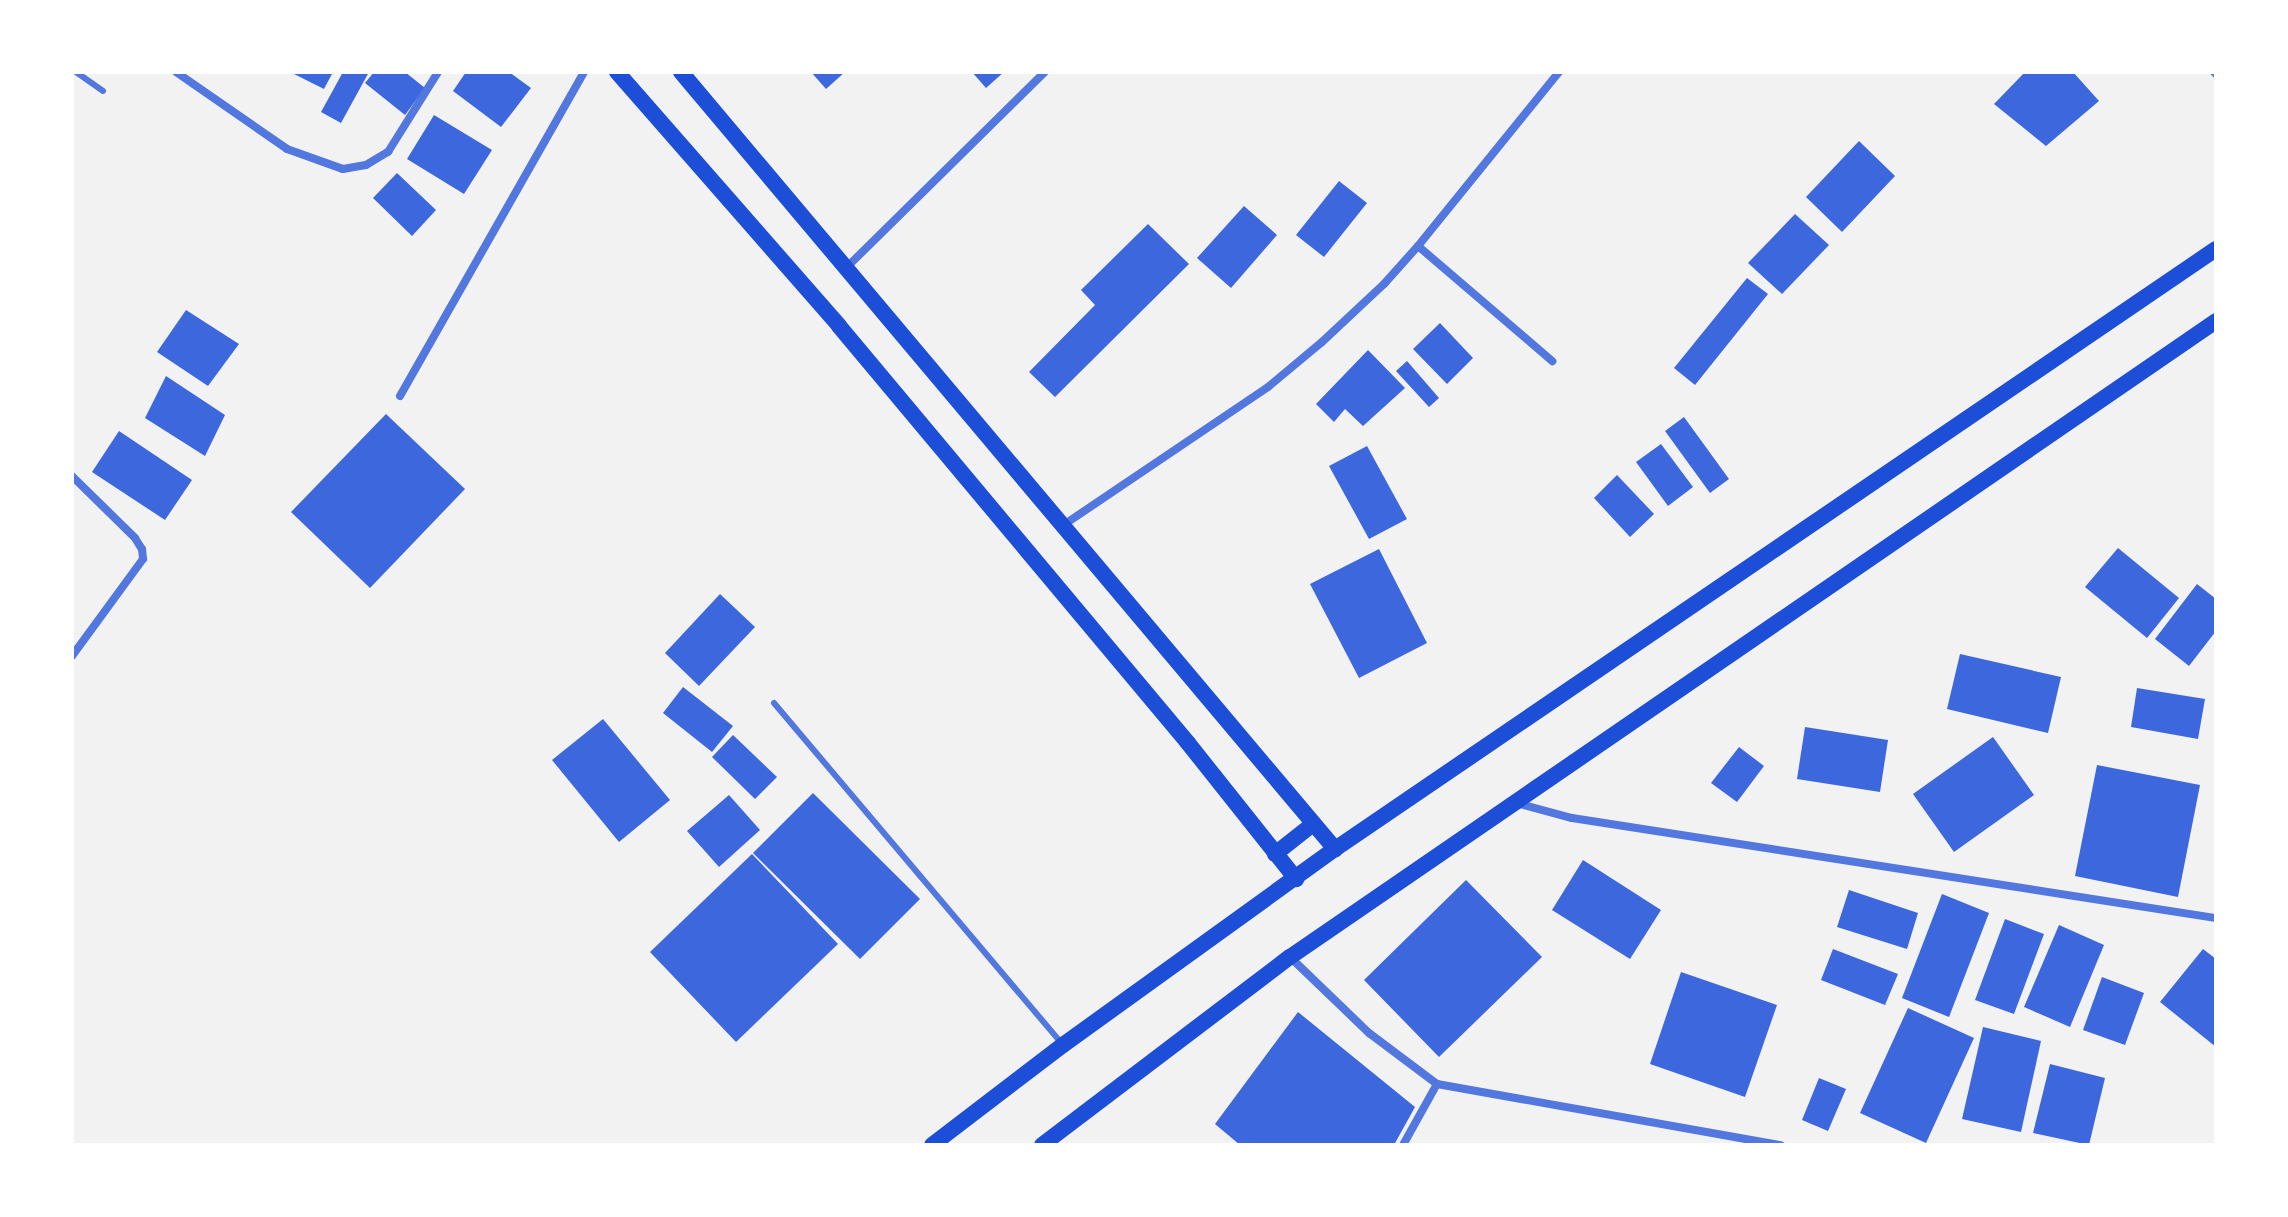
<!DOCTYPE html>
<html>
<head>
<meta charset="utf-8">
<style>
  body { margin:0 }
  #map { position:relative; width:2288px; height:1217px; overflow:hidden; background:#f2f2f2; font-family:Arial,sans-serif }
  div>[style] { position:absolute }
  .building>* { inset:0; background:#3d67dc }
  .service>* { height:6px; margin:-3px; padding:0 3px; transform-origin:3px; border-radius:3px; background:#5277de }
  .minor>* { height:8px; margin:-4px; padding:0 4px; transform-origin:4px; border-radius:4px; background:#5277de }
  .secondary>* { height:16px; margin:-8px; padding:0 8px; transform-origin:8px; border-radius:8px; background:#1d4ed8 }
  span { translate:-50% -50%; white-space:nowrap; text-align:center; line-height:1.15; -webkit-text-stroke:8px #fff; paint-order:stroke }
  .frame { position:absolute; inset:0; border:74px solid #fff; pointer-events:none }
</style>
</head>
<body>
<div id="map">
  <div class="building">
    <i style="clip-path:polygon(290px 72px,333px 72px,324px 89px)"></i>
    <i style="clip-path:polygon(343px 72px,369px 72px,341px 123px,321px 112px)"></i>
    <i style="clip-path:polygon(374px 72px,405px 72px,425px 88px,405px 115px,365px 83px)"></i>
    <i style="clip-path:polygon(466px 72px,509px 72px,531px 88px,501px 127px,453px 91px)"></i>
    <i style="clip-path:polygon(811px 72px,845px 72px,826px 89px)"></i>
    <i style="clip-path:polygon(972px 72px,1004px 72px,986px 88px)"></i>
    <i style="clip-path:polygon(2025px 72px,2073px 72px,2099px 101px,2046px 146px,1994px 104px)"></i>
    <i style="clip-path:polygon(434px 115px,492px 150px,464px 194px,407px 159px)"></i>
    <i style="clip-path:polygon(1859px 141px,1895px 176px,1842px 232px,1806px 197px)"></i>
    <i style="clip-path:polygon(397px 173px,436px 210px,412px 236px,373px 198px)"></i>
    <i style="clip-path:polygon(1339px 181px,1367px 203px,1324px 257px,1296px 235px)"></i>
    <i style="clip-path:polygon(1244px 206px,1277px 235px,1231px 288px,1197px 258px)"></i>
    <i style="clip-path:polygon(1795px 214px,1829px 245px,1782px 294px,1748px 263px)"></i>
    <i style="clip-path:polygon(1148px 224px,1189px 264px,1055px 397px,1029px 372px,1095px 305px,1081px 290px)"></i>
    <i style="clip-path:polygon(1747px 278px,1768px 294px,1695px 385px,1674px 368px)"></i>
    <i style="clip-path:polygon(186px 310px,239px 344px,208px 386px,157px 352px)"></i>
    <i style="clip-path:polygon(1440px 323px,1473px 358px,1447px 384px,1413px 349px)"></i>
    <i style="clip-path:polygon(1368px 350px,1405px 388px,1363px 426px,1345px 409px,1334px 422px,1316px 404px)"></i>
    <i style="clip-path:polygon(1407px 361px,1439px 398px,1429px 407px,1396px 371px)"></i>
    <i style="clip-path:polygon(166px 376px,225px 415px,205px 456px,145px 418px)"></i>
    <i style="clip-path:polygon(386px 414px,465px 489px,370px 588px,291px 512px)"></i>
    <i style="clip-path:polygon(1684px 417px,1729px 479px,1710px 493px,1665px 431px)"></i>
    <i style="clip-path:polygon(119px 431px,192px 480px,165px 520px,92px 472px)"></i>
    <i style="clip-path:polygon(1661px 444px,1693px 487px,1668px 506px,1636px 462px)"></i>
    <i style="clip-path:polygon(1367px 446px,1407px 519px,1369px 539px,1329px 466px)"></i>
    <i style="clip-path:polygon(1617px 475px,1654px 514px,1630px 537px,1594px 498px)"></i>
    <i style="clip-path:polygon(2118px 548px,2179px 598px,2147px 638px,2085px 587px)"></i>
    <i style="clip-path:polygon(1379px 549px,1427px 643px,1359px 678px,1310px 584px)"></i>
    <i style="clip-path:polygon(2197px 584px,2216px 599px,2216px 631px,2189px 666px,2155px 639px)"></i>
    <i style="clip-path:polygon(720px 594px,755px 627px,699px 686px,665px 653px)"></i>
    <i style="clip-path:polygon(1960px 654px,2061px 677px,2048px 733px,1947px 709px)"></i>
    <i style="clip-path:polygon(683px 687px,733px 726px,712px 752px,663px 713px)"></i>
    <i style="clip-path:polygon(2137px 688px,2205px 699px,2198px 739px,2131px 727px)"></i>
    <i style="clip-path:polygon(603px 719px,670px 800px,619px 842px,552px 760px)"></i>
    <i style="clip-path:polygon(1805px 727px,1888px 740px,1880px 792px,1797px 779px)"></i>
    <i style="clip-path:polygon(733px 735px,777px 777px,755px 799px,712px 757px)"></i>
    <i style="clip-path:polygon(1993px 737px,2034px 795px,1954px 852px,1913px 794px)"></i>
    <i style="clip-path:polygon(1739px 747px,1764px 766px,1737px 802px,1711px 783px)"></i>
    <i style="clip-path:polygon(2097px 765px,2200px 785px,2178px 897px,2075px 876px)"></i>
    <i style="clip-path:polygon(813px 793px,920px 899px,860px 959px,753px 853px)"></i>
    <i style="clip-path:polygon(729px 795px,760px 830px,719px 867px,687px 831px)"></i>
    <i style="clip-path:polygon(752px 854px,838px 944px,736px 1042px,650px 952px)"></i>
    <i style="clip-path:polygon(1583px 860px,1661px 910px,1630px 959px,1552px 910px)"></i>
    <i style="clip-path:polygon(1466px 880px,1542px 957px,1439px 1057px,1364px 980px)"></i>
    <i style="clip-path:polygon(1849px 890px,1918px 913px,1907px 949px,1837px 927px)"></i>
    <i style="clip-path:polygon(1942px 894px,1989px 913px,1949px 1017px,1902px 998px)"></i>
    <i style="clip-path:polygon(2005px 919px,2044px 934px,2014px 1014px,1975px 1000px)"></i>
    <i style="clip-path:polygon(2059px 925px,2104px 945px,2070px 1027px,2024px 1007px)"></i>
    <i style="clip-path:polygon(1833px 949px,1898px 974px,1885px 1005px,1821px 980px)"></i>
    <i style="clip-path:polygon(2203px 949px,2216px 959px,2216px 1047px,2160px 1002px)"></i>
    <i style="clip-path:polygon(1681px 972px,1777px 1005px,1745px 1097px,1650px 1064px)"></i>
    <i style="clip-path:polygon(2102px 977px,2144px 993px,2125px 1045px,2083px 1030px)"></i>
    <i style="clip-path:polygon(1908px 1008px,1974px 1038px,1926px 1143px,1860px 1113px)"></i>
    <i style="clip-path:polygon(1298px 1012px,1415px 1107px,1394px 1145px,1240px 1145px,1215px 1124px)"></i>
    <i style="clip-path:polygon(1983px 1027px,2041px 1041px,2021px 1132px,1962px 1119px)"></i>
    <i style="clip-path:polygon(2050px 1064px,2105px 1078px,2089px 1145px,2033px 1133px)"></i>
    <i style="clip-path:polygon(1819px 1078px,1846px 1089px,1828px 1131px,1802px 1120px)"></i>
  </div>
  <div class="service">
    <i style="left:76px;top:72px;width:33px;rotate:35deg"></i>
    <i style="left:774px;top:703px;width:448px;rotate:49.8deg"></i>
  </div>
  <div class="minor">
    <i style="left:176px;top:72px;width:135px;rotate:34.7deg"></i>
    <i style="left:287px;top:149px;width:59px;rotate:19.7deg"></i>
    <i style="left:343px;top:169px;width:23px;rotate:-10deg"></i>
    <i style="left:366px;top:165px;width:26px;rotate:-31deg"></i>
    <i style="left:388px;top:152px;width:94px;rotate:-58deg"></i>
    <i style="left:2214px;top:72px;width:3px;rotate:45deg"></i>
    <i style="left:1418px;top:246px;width:177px;rotate:40.6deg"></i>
    <i style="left:846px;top:268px;width:279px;rotate:-44.6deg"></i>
    <i style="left:400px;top:396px;width:373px;rotate:-60.4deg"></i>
    <i style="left:72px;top:476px;width:88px;rotate:44.5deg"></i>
    <i style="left:135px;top:538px;width:13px;rotate:58deg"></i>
    <i style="left:142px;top:549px;width:10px;rotate:84deg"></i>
    <i style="left:143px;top:559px;width:120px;rotate:126.2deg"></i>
    <i style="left:1062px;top:526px;width:249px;rotate:-34deg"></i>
    <i style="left:1268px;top:387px;width:70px;rotate:-39.8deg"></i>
    <i style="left:1322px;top:342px;width:85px;rotate:-43.1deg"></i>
    <i style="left:1384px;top:284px;width:51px;rotate:-48.2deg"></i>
    <i style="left:1418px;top:246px;width:224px;rotate:-51deg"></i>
    <i style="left:1516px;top:803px;width:58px;rotate:15deg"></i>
    <i style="left:1572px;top:818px;width:652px;rotate:8.83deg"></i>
    <i style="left:1290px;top:957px;width:110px;rotate:43.9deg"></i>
    <i style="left:1369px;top:1033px;width:85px;rotate:36.9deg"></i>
    <i style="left:1437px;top:1084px;width:349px;rotate:10.1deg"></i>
    <i style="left:1403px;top:1145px;width:70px;rotate:-60.9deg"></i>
  </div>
  <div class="secondary">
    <i style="left:617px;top:72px;width:337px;rotate:48.8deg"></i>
    <i style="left:839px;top:326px;width:544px;rotate:50.07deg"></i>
    <i style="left:1188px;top:743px;width:174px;rotate:51.5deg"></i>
    <i style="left:681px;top:72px;width:1016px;rotate:49.91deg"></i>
    <i style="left:1275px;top:854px;width:48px;rotate:-38.3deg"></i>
    <i style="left:932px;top:1145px;width:165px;rotate:-37.4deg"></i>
    <i style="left:1063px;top:1045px;width:335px;rotate:-35.8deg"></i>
    <i style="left:1335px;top:849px;width:1066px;rotate:-34.26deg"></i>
    <i style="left:1042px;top:1145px;width:311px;rotate:-37.2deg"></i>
    <i style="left:1290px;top:957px;width:1123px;rotate:-34.48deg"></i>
  </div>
  <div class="frame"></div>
</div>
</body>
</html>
